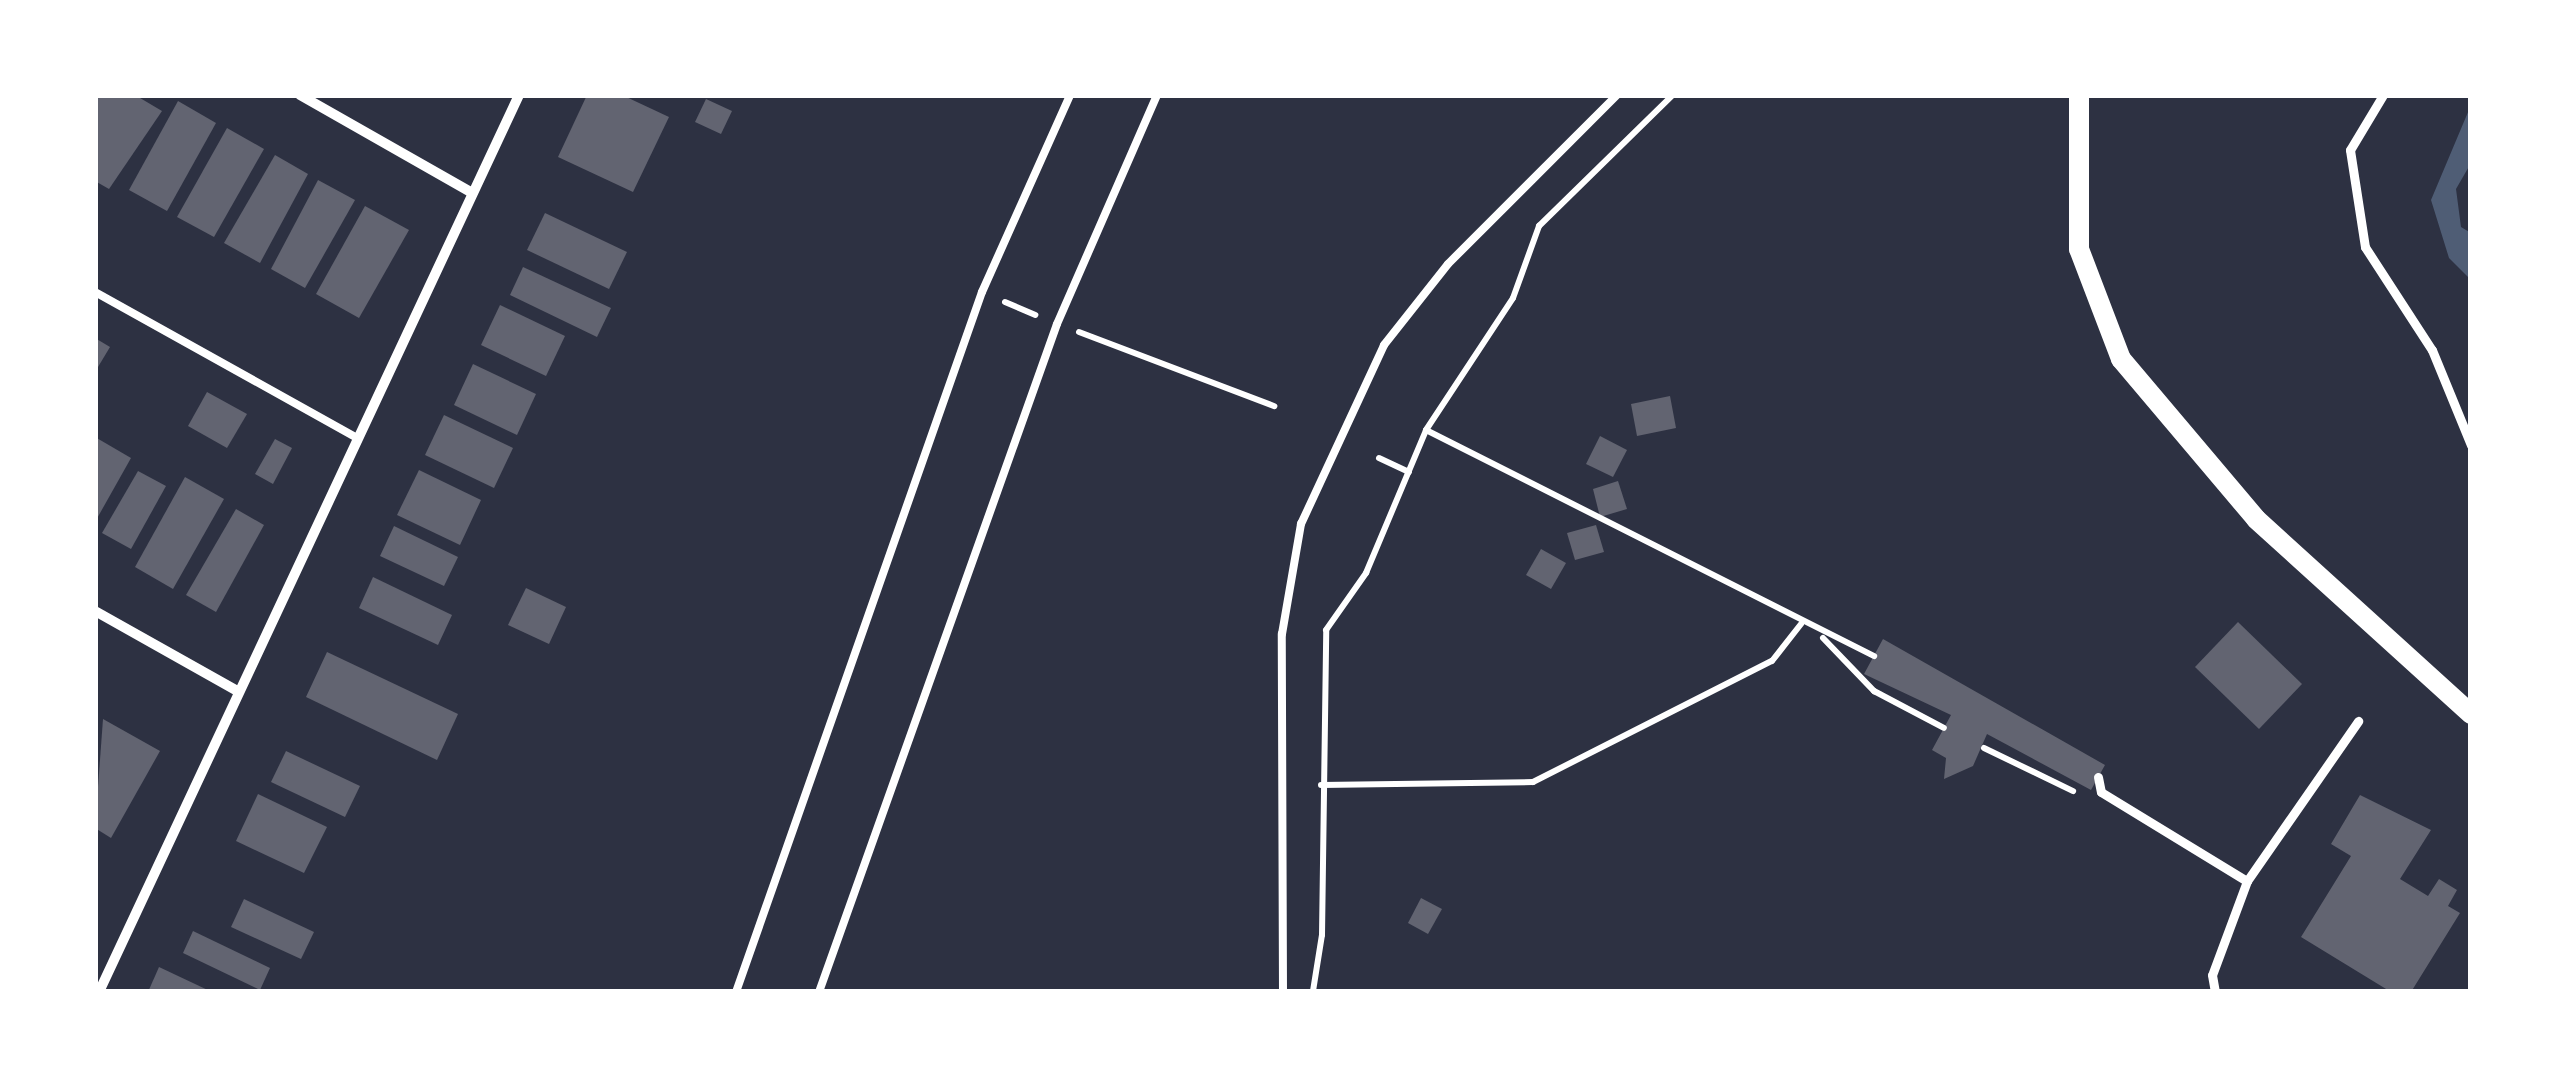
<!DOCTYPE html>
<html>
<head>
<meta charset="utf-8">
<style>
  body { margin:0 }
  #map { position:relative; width:2566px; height:1087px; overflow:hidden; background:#2d3142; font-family:"Public Sans",sans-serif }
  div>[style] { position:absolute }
  .water>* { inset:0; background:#4f5d75 }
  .building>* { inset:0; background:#626471 }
  .path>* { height:6px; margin:-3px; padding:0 3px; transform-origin:3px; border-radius:3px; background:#fff }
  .service>* { height:8px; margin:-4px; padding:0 4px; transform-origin:4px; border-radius:4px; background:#fff }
  .pedestrian>* { height:9px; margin:-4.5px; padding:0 4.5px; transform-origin:4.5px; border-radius:4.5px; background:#fff }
  .minor>* { height:10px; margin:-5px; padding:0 5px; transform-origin:5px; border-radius:5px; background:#fff }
  .secondary>* { height:20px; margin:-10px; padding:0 10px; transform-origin:10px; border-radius:10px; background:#fff }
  span { translate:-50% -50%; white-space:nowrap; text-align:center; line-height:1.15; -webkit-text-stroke:8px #fff; paint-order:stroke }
  .frame { position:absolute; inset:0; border:98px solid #fff; pointer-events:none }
</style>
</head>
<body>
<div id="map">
  <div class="water">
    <i style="clip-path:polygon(2471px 105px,2471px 163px,2456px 189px,2461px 227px,2471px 233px,2471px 280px,2449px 258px,2431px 200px)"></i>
  </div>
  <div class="building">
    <i style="clip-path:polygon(95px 95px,135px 95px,162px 111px,109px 189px,95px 181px)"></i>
    <i style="clip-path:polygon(587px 95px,622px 95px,669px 117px,633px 192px,558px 157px)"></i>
    <i style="clip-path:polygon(706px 99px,732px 111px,721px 134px,695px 122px)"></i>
    <i style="clip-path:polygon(178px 101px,216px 123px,167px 211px,129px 190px)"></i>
    <i style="clip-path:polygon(227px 128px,264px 149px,214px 237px,177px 217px)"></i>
    <i style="clip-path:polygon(275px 155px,308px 174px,260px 263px,224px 243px)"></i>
    <i style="clip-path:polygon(318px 180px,355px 200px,305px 288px,271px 269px)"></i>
    <i style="clip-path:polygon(365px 206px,409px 230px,359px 318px,316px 294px)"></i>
    <i style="clip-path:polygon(545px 213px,627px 252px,609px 289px,527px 250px)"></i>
    <i style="clip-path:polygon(523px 267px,611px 308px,597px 337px,510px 295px)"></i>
    <i style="clip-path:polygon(500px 305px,565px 336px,546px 376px,481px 345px)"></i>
    <i style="clip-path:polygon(95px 338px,110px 347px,95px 372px)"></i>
    <i style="clip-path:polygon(473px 364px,536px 394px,517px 435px,454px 405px)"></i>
    <i style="clip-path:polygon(207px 392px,247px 414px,227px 448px,188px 426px)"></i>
    <i style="clip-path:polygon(1670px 396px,1676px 428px,1637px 436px,1631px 404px)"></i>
    <i style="clip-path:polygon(444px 415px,513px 448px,494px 488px,425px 455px)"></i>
    <i style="clip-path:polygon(1600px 436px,1627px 450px,1613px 477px,1586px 464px)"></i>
    <i style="clip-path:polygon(95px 437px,131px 458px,95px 522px)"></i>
    <i style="clip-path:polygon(275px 439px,292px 448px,273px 484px,255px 474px)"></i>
    <i style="clip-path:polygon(419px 470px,481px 500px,460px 545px,397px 515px)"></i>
    <i style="clip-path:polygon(138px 471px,166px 486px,131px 549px,102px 533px)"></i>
    <i style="clip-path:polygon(185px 477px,224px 499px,173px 589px,135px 567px)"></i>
    <i style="clip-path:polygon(1618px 481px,1627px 509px,1600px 517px,1593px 489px)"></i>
    <i style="clip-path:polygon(236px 509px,264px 525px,216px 612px,186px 595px)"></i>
    <i style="clip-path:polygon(1596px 525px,1604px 552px,1575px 560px,1567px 533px)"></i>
    <i style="clip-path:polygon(394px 526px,458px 557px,444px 586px,380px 556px)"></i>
    <i style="clip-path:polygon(1541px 549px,1566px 563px,1551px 589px,1526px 575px)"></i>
    <i style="clip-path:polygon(373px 577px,452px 615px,438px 645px,359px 608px)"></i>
    <i style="clip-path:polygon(526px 588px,566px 607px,549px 644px,508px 625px)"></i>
    <i style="clip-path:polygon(2238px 622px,2302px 684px,2259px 729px,2195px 667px)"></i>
    <i style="clip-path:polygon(1883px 639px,2105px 765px,2091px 790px,1987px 734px,1973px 766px,1944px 779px,1946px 758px,1932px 750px,1951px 715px,1864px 674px)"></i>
    <i style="clip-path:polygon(327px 652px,458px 714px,437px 760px,306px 697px)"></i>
    <i style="clip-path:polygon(103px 719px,160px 751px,111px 838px,95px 828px)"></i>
    <i style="clip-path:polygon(286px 751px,360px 786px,345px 817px,271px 782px)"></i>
    <i style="clip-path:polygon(258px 794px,327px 827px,304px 873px,236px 841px)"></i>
    <i style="clip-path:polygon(2360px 795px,2431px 830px,2400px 879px,2428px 896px,2439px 879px,2457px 890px,2448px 906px,2460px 913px,2411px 992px,2391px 992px,2301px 937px,2351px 856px,2331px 844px)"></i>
    <i style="clip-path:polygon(1421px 898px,1442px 909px,1428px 934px,1408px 923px)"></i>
    <i style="clip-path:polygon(244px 899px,314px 932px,301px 959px,231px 927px)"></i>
    <i style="clip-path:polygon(193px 931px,270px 968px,260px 990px,183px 953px)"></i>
    <i style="clip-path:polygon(159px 967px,212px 992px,148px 992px)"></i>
  </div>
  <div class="path">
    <i style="left:1005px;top:302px;width:33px;rotate:23deg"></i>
    <i style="left:1079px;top:332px;width:209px;rotate:20.8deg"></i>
    <i style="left:1426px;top:430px;width:502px;rotate:26.77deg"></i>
    <i style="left:1379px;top:458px;width:33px;rotate:25deg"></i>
    <i style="left:1823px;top:638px;width:74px;rotate:46.1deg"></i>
    <i style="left:1874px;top:691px;width:79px;rotate:27.9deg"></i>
    <i style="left:1984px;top:748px;width:99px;rotate:25.8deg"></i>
    <i style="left:1321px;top:785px;width:212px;rotate:-0.8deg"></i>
    <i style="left:1533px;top:782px;width:268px;rotate:-26.9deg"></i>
    <i style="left:1772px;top:661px;width:47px;rotate:-51.9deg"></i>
    <i style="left:1313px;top:991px;width:57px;rotate:-80.9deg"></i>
    <i style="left:1322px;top:935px;width:305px;rotate:-89.2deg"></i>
    <i style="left:1326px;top:630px;width:70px;rotate:-54.9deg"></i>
    <i style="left:1366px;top:573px;width:155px;rotate:-67.2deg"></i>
    <i style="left:1426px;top:430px;width:158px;rotate:-56.6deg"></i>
    <i style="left:1513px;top:298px;width:77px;rotate:-70.1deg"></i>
    <i style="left:1539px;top:226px;width:187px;rotate:-44.4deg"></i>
  </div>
  <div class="service">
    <i style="left:95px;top:292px;width:300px;rotate:29.1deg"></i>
    <i style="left:736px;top:992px;width:742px;rotate:-70.64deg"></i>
    <i style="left:982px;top:292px;width:216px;rotate:-65.9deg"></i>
    <i style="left:819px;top:992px;width:709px;rotate:-70.39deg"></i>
    <i style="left:1057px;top:324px;width:250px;rotate:-66.4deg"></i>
    <i style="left:1283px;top:992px;width:358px;rotate:-90.2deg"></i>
    <i style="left:1282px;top:634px;width:112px;rotate:-80.2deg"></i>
    <i style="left:1301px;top:524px;width:197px;rotate:-65.1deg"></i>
    <i style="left:1384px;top:345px;width:103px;rotate:-51.7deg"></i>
    <i style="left:1448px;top:264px;width:239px;rotate:-45deg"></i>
  </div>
  <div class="pedestrian">
    <i style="left:2383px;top:95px;width:64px;rotate:121deg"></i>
    <i style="left:2350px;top:150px;width:98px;rotate:81.2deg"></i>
    <i style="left:2365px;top:247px;width:123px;rotate:57deg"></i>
    <i style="left:2432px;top:350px;width:103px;rotate:67.7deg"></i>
    <i style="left:2098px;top:777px;width:15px;rotate:79deg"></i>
    <i style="left:2101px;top:792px;width:171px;rotate:31.4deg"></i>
    <i style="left:2247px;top:881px;width:100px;rotate:110.4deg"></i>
    <i style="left:2212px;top:975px;width:17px;rotate:80deg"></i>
    <i style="left:2247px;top:881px;width:195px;rotate:-55.2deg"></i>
  </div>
  <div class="minor">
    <i style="left:300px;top:95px;width:197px;rotate:29.6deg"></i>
    <i style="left:95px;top:611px;width:162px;rotate:29.3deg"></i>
    <i style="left:99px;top:992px;width:990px;rotate:-64.91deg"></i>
  </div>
  <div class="secondary">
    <i style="left:2079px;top:95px;width:154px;rotate:90deg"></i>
    <i style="left:2079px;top:249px;width:118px;rotate:69.1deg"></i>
    <i style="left:2121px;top:359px;width:209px;rotate:49.8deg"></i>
    <i style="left:2256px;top:519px;width:290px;rotate:42.2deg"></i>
  </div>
  <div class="frame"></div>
</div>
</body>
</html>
